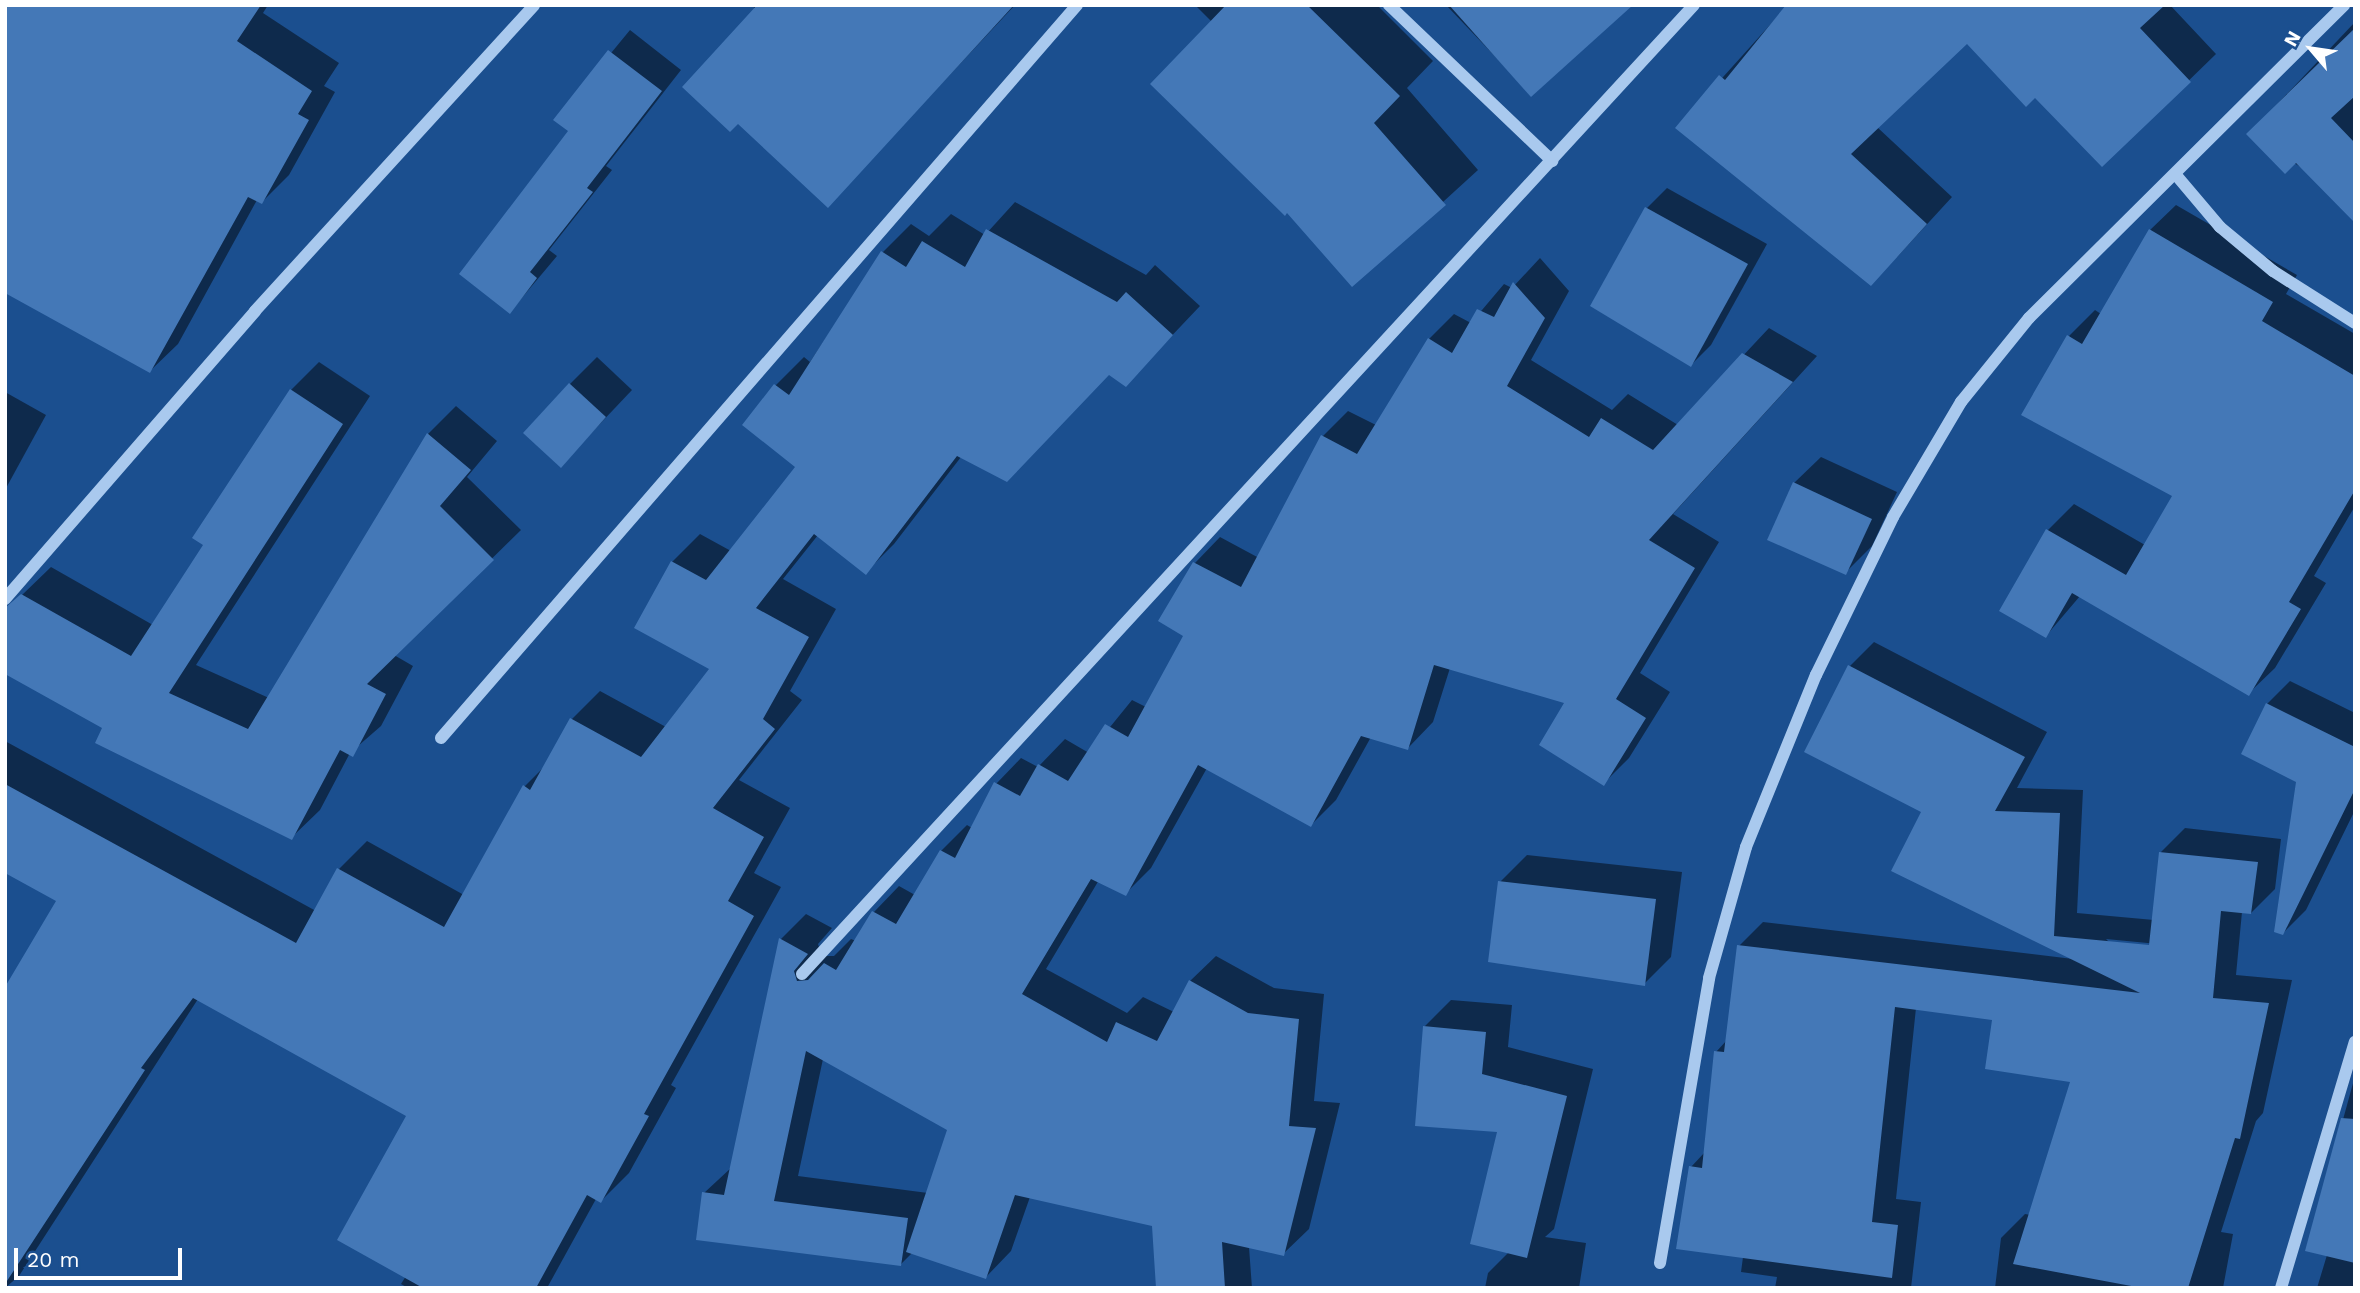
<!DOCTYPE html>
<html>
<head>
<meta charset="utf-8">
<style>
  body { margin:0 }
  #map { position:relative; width:2360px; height:1293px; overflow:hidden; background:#1b4f8f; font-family:"Work Sans",sans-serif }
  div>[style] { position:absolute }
  .shadow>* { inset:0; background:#0007 }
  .building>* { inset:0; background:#4478b7 }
  .minor>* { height:12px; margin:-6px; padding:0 6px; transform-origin:6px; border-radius:6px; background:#a9c9ee }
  span { translate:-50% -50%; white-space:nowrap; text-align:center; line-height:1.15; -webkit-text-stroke:5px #1b4f8f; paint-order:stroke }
  .frame { position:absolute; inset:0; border:7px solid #fff; pointer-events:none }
  .north { position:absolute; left:2276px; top:14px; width:70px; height:70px; -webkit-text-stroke:5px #1b4f8f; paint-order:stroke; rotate:299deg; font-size:19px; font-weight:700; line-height:28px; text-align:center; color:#fff }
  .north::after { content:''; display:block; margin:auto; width:24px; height:32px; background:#fff; clip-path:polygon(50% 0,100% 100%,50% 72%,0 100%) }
  .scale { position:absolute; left:14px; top:1248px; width:168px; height:32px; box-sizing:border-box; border:4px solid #fff; border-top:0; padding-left:9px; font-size:21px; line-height:24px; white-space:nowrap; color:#fff; -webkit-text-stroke:5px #1b4f8f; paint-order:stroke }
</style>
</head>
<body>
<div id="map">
  <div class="shadow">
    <i style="clip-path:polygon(5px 5px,268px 5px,263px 13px,339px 63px,324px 86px,335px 92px,289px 175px,262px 202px,257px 200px,178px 344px,150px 371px)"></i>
    <i style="clip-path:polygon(753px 5px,1015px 5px,828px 205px)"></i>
    <i style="clip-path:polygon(1195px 5px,1377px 5px,1433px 61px,1407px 88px,1478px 170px,1352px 285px,1212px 22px)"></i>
    <i style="clip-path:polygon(1446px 5px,1630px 5px,1531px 94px)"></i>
    <i style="clip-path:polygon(1788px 5px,2170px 5px,2216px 54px,2102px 165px,2035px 96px,1967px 42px,1877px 127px,1952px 197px,1897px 257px,1678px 127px)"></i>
    <i style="clip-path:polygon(2355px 22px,2355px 202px,2249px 134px)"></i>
    <i style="clip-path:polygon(630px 30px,681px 70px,606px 166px,612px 170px,549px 250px,557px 256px,510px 312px,570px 131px,556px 120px)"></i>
    <i style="clip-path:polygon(1667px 188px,1767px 244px,1711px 345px,1691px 365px,1647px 208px)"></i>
    <i style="clip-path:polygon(1015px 202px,1146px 275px,1155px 265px,1200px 306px,1126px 384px,1109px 374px,961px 457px,894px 544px,866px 572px,818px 535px,783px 579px,836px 609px,790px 691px,802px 700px,739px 780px,790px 808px,754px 873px,781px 887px,671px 1085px,676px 1088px,629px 1173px,601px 1201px,596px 1199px,547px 1288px,408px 1288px,401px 1284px,406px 1276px,408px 1116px,198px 999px,19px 1276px,5px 1288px,5px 998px,59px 900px,5px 871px,5px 741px,316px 911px,339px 869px,367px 841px,464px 895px,524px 787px,546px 765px,572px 719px,600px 691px,666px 727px,712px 669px,636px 627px,672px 562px,700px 534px,731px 551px,797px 467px,744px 425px,776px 385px,804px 357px,810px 362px,883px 252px,911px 224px,929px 236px,951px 214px,985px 235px)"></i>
    <i style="clip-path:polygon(2176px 205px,2297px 275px,2286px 294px,2355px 334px,2355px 506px,2314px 576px,2326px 583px,2275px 668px,2249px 693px,2080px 596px,2046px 636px,2048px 530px,2074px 504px,2145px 545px,2174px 496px,2069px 336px,2095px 310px,2101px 314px,2150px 230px)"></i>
    <i style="clip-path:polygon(evenodd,1540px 258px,1569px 291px,1531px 360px,1612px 410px,1628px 394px,1678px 425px,1769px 328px,1817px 356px,1673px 514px,1719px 542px,1640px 673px,1670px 692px,1629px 758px,1604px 783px,1567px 702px,1450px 668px,1433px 722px,1408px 748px,1371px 737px,1336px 800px,1311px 825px,1207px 768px,1151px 868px,1125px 894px,1099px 880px,1046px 969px,1127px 1013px,1143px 997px,1174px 1012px,1190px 981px,1216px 956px,1274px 988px,1324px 994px,1314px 1101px,1340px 1103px,1309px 1229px,1283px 1254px,1249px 1247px,1252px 1288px,1158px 1288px,1154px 1225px,1030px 1197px,1011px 1251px,986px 1277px,913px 1252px,901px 1264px,704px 1193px,732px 1167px,781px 939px,806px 914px,832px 928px,818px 944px,822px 956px,834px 956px,851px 939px,856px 941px,874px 912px,899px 886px,915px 895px,941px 851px,967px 825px,972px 828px,996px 784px,1021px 758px,1038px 767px,1065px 739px,1089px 753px,1132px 700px,1146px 707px,1186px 636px,1195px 563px,1220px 537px,1259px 558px,1323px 436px,1348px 411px,1376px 425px,1429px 339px,1454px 314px,1471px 323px,1504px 284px,1512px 288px,1540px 258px,823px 1059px,949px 1129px,928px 1193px,798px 1176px,823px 1059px)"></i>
    <i style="clip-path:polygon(597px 357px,632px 390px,561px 465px,570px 384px)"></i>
    <i style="clip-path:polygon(319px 362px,370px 396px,196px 665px,269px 698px,428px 434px,456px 406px,497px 441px,467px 477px,521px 530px,394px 655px,413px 666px,381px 726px,350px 753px,320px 810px,291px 838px,104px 727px,22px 595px,51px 567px,153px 625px,205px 544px,291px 390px)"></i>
    <i style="clip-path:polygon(5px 392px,46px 415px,5px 490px)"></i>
    <i style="clip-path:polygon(1821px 457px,1897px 492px,1872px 546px,1845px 573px,1794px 483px)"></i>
    <i style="clip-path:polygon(evenodd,1874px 642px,2047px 732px,2017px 788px,2083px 790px,2077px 913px,2154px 920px,2161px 852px,2185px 828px,2281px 839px,2275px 889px,2251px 913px,2242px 912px,2236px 975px,2292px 980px,2263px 1113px,2256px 1121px,2221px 1232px,2233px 1234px,2223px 1288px,1995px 1288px,2001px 1238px,2025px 1214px,2031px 1215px,2073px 1081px,1994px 1019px,1916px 1008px,1896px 1199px,1921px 1202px,1911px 1288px,1775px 1288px,1777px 1277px,1741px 1272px,1743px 1257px,1691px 1167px,1705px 1152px,1716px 1052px,1727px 1040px,1739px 946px,1763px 922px,2073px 959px,1923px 811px,1850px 666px,1874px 642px,2106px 939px,2158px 944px,2158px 947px,2110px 943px,2106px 939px)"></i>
    <i style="clip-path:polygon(2290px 681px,2355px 713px,2355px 810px,2306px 910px,2283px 933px,2298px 781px,2267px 704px)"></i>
    <i style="clip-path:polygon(1527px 855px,1682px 872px,1671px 957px,1644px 984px,1500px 882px)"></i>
    <i style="clip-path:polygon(1451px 1000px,1512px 1005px,1508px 1047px,1593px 1069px,1554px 1229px,1545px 1237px,1586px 1243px,1579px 1288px,1485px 1288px,1488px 1273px,1509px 1252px,1500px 1130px,1424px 1027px)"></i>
    <i style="clip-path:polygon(2355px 1076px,2355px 1288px,2317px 1288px,2327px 1255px,2307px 1250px)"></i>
  </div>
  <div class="building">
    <i style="clip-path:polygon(5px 5px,261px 5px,237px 41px,312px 91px,298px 114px,309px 120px,262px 204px,248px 197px,150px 373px,5px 293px)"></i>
    <i style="clip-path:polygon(757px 5px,1014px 5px,828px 208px,738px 124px,730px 132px,682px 87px)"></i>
    <i style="clip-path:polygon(1226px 5px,1307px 5px,1400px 96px,1374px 123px,1446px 205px,1352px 287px,1287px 213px,1285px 216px,1150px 84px)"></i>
    <i style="clip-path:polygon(1449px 5px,1633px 5px,1531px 97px)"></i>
    <i style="clip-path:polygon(1786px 5px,2165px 5px,2140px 28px,2191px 82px,2102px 167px,2035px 98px,2026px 107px,1967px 44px,1851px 154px,1927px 224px,1871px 286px,1675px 128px,1719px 75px,1725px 80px)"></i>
    <i style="clip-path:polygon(2355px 28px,2355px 96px,2331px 118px,2355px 143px,2355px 223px,2296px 163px,2285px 174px,2246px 134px)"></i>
    <i style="clip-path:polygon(608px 50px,662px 91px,587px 188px,593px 192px,530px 272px,537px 278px,510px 314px,459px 274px,568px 131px,553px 120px)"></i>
    <i style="clip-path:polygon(1645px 207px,1748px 264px,1691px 367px,1590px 306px)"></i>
    <i style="clip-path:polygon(986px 229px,1117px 302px,1126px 292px,1173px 335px,1126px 387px,1109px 375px,1007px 482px,957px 456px,866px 575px,814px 534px,756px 608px,809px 637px,763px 719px,775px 729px,713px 808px,764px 837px,728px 901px,754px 916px,644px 1114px,649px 1116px,601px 1203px,587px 1195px,536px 1288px,423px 1288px,337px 1240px,406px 1116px,193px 998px,141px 1068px,145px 1070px,5px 1284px,5px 987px,56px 901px,5px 873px,5px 784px,296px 943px,337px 868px,444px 927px,523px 785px,530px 790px,570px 718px,641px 757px,709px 669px,634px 628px,671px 561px,706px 580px,795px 467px,742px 425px,774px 384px,789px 395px,881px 251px,906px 267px,922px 241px,965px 267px)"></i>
    <i style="clip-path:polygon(2149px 229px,2273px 302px,2262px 321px,2355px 376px,2355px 490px,2289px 602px,2301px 609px,2249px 696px,2072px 593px,2046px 638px,1999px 611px,2046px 529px,2126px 575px,2172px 496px,2021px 415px,2067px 335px,2082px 344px)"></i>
    <i style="clip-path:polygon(1513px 282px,1545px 318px,1507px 386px,1589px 437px,1601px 418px,1653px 450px,1742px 353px,1793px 382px,1649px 540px,1695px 568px,1616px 699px,1646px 718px,1604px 786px,1539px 745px,1564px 703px,1434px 665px,1408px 750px,1361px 736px,1311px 827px,1198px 765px,1126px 896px,1091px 879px,1022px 994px,1107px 1042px,1116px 1022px,1157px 1041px,1189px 980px,1248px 1013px,1299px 1019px,1289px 1126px,1316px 1128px,1284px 1256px,1222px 1242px,1225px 1288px,1156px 1288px,1152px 1226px,1015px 1195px,986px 1279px,906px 1252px,947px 1130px,806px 1051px,774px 1201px,908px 1218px,901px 1266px,696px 1240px,702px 1192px,724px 1195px,779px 938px,808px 954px,794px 971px,797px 981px,808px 980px,824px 963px,836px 970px,872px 911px,896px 924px,940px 850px,955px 858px,994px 782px,1020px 796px,1038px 764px,1068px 781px,1105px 724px,1128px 737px,1183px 636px,1158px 621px,1193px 562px,1241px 587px,1321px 435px,1357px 454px,1428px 338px,1452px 353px,1477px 309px,1494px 317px)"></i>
    <i style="clip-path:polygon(569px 383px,606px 417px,561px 468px,523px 433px)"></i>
    <i style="clip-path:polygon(290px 389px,343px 424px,169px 693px,248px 729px,427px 433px,471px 470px,440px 506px,494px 560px,367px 684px,386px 694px,353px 757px,340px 750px,292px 840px,95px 743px,102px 728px,5px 674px,5px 608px,21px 594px,131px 656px,203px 545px,192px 538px)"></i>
    <i style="clip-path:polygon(1793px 482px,1872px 519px,1846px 575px,1767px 540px)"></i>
    <i style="clip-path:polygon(1848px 665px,2025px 757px,1995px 811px,2060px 813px,2054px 936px,2149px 945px,2159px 852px,2258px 862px,2251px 914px,2221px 911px,2213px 998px,2269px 1003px,2240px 1139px,2235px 1138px,2188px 1288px,2142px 1288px,2013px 1264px,2070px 1082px,1985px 1069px,1992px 1020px,1895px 1007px,1872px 1222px,1898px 1225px,1892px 1278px,1676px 1249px,1689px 1166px,1702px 1168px,1714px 1051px,1724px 1052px,1737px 945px,2140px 993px,1891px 871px,1921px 812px,1804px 752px)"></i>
    <i style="clip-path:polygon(2266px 703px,2355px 747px,2355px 789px,2283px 935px,2274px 932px,2296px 782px,2241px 754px)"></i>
    <i style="clip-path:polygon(1498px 881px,1656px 899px,1645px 986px,1488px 962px)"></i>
    <i style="clip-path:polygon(1423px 1026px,1486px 1032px,1482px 1074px,1567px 1096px,1527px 1258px,1470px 1244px,1497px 1132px,1415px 1126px)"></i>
    <i style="clip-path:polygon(2341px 1118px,2355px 1119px,2355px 1263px,2305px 1251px)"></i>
  </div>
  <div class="minor">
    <i style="left:1389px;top:5px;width:226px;rotate:43.7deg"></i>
    <i style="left:2176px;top:175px;width:68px;rotate:49.8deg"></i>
    <i style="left:2220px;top:227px;width:69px;rotate:39.7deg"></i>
    <i style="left:2273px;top:271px;width:97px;rotate:32.4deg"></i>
    <i style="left:5px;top:599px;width:381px;rotate:-49deg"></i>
    <i style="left:255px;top:311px;width:414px;rotate:-47.6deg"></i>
    <i style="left:441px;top:738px;width:970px;rotate:-49.05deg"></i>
    <i style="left:802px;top:974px;width:1317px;rotate:-47.37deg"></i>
    <i style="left:1660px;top:1263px;width:289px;rotate:-80.2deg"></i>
    <i style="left:1709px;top:978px;width:136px;rotate:-74.2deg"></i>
    <i style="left:1746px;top:847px;width:186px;rotate:-67.9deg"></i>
    <i style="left:1816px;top:675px;width:176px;rotate:-64deg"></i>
    <i style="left:1893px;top:517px;width:134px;rotate:-59.4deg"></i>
    <i style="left:1961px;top:402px;width:108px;rotate:-51deg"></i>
    <i style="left:2029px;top:318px;width:444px;rotate:-44.8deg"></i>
    <i style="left:2281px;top:1288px;width:257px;rotate:-73.3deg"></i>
  </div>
  <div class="frame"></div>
  <div class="north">N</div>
  <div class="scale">20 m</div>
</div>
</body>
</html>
